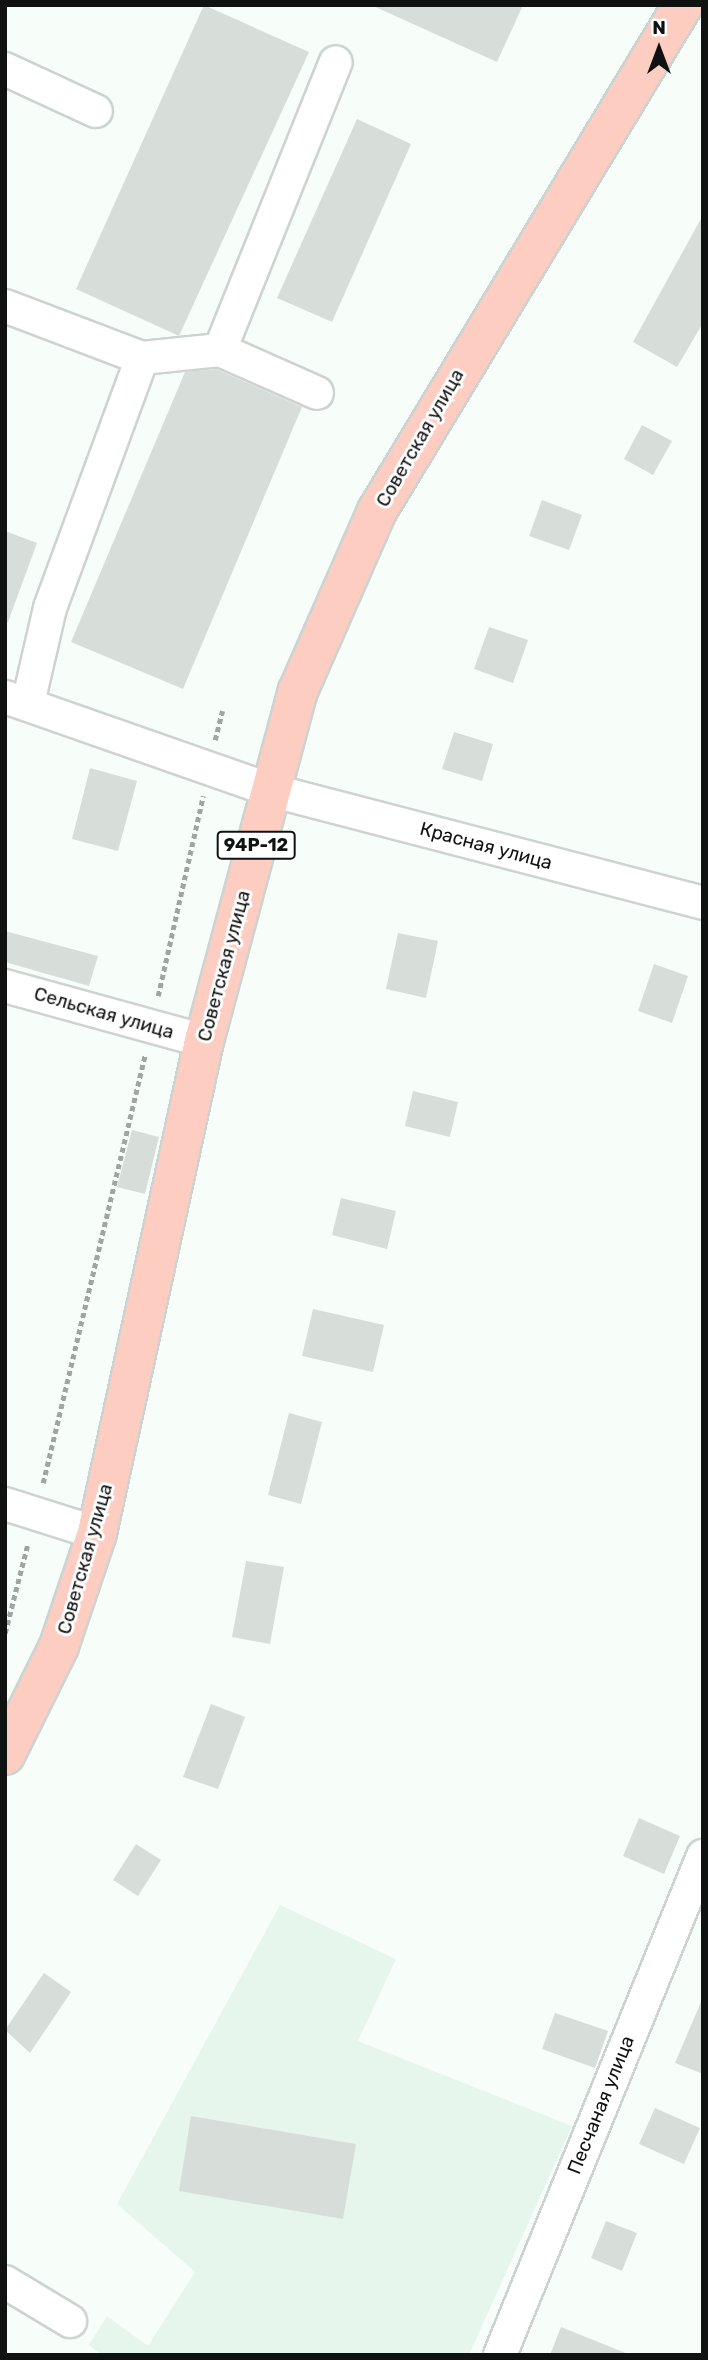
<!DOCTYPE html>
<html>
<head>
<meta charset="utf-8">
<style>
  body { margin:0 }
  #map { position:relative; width:708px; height:2360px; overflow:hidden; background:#f7fefa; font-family:Rubik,sans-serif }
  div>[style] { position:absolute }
  .built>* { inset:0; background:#e7f6ed }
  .building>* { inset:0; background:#d7deda }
  .path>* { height:4.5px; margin-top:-2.25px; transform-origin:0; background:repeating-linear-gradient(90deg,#9fa5a2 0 5px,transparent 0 8.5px) }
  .roads { filter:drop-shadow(2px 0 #cdd3d0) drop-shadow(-2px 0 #cdd3d0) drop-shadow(0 2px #cdd3d0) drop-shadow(0 -2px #cdd3d0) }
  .minor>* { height:32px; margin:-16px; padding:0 16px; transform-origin:16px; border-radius:16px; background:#fff }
  .major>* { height:38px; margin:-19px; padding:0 19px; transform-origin:19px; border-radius:19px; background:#fecdc2 }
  span { translate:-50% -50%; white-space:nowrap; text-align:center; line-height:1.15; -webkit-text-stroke:6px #fff; paint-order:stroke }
  .shield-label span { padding:2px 5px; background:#fff; border:2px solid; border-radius:5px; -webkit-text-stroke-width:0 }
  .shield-label { font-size:18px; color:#101211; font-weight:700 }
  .street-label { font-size:19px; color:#101211 }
  .frame { position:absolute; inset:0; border:7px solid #101211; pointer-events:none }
  .north { position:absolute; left:624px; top:14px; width:70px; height:70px; -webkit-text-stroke:5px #fff; paint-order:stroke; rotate:0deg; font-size:19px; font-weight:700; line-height:28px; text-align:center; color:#101211 }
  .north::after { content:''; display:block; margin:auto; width:24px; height:32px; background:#101211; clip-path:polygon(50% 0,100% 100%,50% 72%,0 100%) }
</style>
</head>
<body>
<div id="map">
  <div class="built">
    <i style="clip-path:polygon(280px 1905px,396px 1959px,358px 2041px,572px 2126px,469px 2355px,102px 2355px,89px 2345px,107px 2316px,148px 2346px,195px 2272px,117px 2204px)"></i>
  </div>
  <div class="building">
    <i style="clip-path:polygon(204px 5px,309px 52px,179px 336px,76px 289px)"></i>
    <i style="clip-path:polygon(371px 5px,523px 5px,497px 62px)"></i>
    <i style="clip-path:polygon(357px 119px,411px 144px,332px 322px,277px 298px)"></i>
    <i style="clip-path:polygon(703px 215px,703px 323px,677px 367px,633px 342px)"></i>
    <i style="clip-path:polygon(216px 369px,302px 407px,183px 689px,71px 642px,185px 372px)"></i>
    <i style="clip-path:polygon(642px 425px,672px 441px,653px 475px,624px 459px)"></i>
    <i style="clip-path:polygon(542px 500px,582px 515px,569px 550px,529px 536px)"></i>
    <i style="clip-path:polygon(5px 531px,37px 543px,8px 622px,5px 621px)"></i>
    <i style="clip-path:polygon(489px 627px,528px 640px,513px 683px,474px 669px)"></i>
    <i style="clip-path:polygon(454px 732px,493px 744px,482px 781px,442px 769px)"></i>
    <i style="clip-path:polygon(90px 768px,137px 781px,118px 851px,72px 839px)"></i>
    <i style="clip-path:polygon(5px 931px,98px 956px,89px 986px,5px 962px)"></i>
    <i style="clip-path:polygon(398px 933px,438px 941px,426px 998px,386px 989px)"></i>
    <i style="clip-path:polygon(654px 964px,688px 976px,672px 1023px,638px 1011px)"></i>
    <i style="clip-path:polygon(413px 1091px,458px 1102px,450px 1137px,405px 1126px)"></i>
    <i style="clip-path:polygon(132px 1130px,159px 1137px,145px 1194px,117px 1187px)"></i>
    <i style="clip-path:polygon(341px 1198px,396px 1211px,387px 1249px,332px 1235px)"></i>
    <i style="clip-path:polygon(313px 1309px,384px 1325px,373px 1372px,302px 1356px)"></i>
    <i style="clip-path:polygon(289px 1413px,322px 1422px,301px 1504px,268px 1495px)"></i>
    <i style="clip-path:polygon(246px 1561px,284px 1567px,270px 1644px,232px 1637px)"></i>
    <i style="clip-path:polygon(211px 1704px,245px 1717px,218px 1789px,183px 1777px)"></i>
    <i style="clip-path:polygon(639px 1818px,680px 1836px,664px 1874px,623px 1856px)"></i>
    <i style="clip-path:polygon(136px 1844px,161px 1860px,138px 1896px,113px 1880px)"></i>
    <i style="clip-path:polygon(44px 1973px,71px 1992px,30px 2053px,5px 2030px)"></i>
    <i style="clip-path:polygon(703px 1997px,703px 2074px,675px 2063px)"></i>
    <i style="clip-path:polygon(555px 2013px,608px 2031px,595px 2068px,542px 2049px)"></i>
    <i style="clip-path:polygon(655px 2108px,700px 2128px,684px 2164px,639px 2144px)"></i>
    <i style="clip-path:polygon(191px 2116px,356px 2144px,343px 2219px,179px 2191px)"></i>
    <i style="clip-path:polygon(606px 2221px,637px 2233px,622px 2271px,591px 2258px)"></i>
    <i style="clip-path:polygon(561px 2327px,628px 2354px,628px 2355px,550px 2355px)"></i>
  </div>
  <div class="path">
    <i style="left:215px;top:740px;width:30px;rotate:-76deg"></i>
    <i style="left:158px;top:996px;width:205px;rotate:-77.3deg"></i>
    <i style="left:43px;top:1483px;width:439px;rotate:-76.6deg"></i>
    <i style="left:5px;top:1633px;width:93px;rotate:-75.7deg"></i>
  </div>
  <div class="roads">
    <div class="minor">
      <i style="left:5px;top:69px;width:100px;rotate:24.8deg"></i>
      <i style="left:5px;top:306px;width:147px;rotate:20.8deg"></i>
      <i style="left:142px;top:358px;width:266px;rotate:110.2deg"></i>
      <i style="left:50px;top:608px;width:98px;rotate:103deg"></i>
      <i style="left:220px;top:350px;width:106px;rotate:23.9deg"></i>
      <i style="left:142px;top:358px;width:78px;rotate:-5.9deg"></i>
      <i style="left:220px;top:350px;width:310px;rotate:-68.1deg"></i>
      <i style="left:5px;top:697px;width:281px;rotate:19.3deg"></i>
      <i style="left:270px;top:790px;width:448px;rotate:14.6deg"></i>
      <i style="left:5px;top:986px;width:206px;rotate:15.4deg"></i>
      <i style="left:5px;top:1504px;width:96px;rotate:17.5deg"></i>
      <i style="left:5px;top:2282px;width:76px;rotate:31deg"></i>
      <i style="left:500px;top:2355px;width:539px;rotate:-67.86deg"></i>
    </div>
    <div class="major">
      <i style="left:5px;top:1755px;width:122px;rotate:-63.6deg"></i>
      <i style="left:59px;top:1646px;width:119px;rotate:-71.4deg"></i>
      <i style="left:97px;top:1533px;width:504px;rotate:-77.73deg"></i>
      <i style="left:204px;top:1041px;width:362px;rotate:-75deg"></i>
      <i style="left:298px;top:691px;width:197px;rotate:-66.3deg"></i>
      <i style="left:377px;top:511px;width:591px;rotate:-58.84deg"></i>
    </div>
  </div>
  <div class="shield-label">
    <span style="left:256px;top:845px">94Р-12</span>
  </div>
  <div class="street-label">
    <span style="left:420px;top:438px;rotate:-60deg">Советская улица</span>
    <span style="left:486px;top:846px;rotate:15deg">Красная улица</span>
    <span style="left:224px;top:966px;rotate:-75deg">Советская улица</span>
    <span style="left:104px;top:1013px;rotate:16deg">Сельская улица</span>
    <span style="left:85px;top:1559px;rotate:-74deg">Советская улица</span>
    <span style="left:601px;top:2105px;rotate:-68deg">Песчаная улица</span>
  </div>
  <div class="frame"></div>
  <div class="north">N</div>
</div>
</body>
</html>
